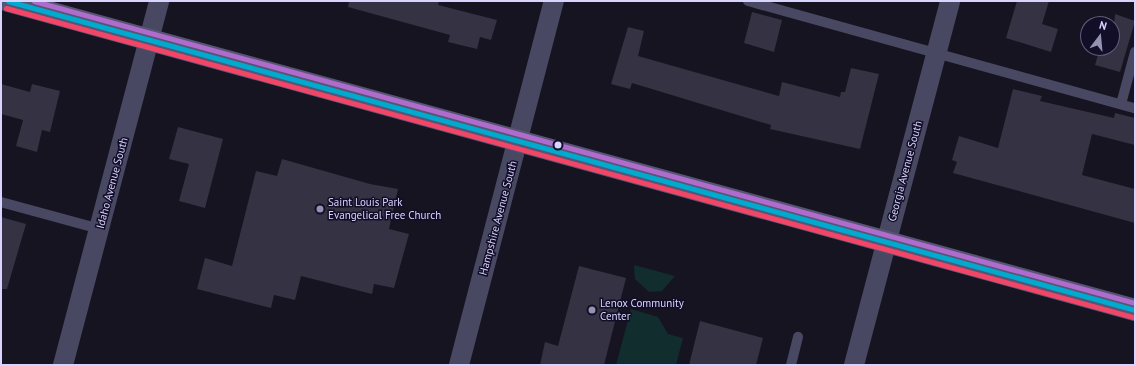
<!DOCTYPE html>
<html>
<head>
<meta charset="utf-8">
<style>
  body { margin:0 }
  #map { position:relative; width:1136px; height:366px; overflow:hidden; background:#161421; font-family:"PT Sans",sans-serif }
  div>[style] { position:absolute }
  .green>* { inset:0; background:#122d2e }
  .building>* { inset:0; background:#343243 }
  .lane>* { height:10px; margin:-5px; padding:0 5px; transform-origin:5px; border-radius:5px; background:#494862 }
  .street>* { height:20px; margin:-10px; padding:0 10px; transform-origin:10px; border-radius:10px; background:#494862 }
  .secondary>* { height:22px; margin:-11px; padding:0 11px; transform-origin:11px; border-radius:11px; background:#575575 }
  .bus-1>* { height:5px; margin:-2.5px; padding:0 2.5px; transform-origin:2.5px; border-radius:2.5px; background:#00a9ce }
  .bus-2>* { height:5px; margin:-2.5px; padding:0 2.5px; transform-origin:2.5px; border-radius:2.5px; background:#f34667 }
  .bus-3>* { height:5px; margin:-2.5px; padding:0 2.5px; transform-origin:2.5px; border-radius:2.5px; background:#b06ccc }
  .dots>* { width:11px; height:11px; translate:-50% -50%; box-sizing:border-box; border:2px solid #120e27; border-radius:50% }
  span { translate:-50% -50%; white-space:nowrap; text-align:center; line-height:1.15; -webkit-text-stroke:3px #120e27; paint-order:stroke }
  .street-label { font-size:11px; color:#d9d4ff }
  .poi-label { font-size:11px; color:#d9d4ff }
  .left { translate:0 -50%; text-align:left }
  .frame { position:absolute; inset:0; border:2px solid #d9d4ff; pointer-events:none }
  .north { position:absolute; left:1080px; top:16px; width:40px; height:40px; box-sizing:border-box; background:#120e27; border:1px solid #625d7d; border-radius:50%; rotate:16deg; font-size:11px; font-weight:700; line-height:16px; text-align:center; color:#d9d4ff }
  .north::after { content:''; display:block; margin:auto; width:14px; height:18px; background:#9591b1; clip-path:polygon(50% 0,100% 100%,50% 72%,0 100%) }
</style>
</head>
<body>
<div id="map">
  <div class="green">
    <i style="clip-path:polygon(634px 265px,675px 276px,662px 291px,649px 292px,635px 279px)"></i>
    <i style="clip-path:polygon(631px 309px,658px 317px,668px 334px,683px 338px,676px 365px,616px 365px)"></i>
  </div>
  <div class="building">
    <i style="clip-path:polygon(349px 1px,439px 1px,438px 5px,497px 20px,491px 40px,480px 37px,477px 49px,448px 42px,450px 35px,348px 7px)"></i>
    <i style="clip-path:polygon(1017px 1px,1049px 1px,1042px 24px,1058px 29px,1051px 52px,1006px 38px)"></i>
    <i style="clip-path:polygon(752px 12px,782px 20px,774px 52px,744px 43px)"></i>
    <i style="clip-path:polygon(1115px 14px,1135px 21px,1120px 72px,1095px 65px,1100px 48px,1112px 48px)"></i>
    <i style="clip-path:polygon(628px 27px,644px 31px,638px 56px,779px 96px,782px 82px,840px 97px,841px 92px,845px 92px,851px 68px,879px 74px,860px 149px,770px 129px,771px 125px,632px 83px,630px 89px,611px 84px)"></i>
    <i style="clip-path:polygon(1px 84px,30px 92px,32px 84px,60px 91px,50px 132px,42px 130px,37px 152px,16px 146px,23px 120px,1px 114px)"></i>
    <i style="clip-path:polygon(1013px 89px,1042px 96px,1040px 101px,1114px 118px,1115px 113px,1135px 118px,1135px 145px,1092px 134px,1082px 175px,1135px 189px,1135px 223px,953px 173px,957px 162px,952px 160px,959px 136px,998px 148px)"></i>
    <i style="clip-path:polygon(178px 127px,223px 139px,205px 208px,179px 201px,189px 164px,169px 159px)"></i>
    <i style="clip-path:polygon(282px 159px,370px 184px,398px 189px,389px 229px,409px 234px,394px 288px,374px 284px,372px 294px,301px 276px,295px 300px,274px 295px,271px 308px,197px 289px,205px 258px,232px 266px,256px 171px,277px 176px)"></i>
    <i style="clip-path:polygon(1px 217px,26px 224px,7px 289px,1px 289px)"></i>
    <i style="clip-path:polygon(579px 266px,626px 278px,604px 365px,540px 365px,545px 342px,558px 346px)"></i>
    <i style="clip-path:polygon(700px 321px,763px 338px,756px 365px,689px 365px)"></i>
  </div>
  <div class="lane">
    <i style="left:748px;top:1px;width:402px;rotate:15.5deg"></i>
    <i style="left:1121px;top:104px;width:54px;rotate:-74.9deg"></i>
    <i style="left:1px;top:202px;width:103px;rotate:15.3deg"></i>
    <i style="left:791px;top:365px;width:29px;rotate:-76deg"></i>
  </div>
  <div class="street">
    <i style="left:63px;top:365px;width:376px;rotate:-75.2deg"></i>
    <i style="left:459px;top:365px;width:376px;rotate:-75.4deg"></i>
    <i style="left:854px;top:365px;width:376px;rotate:-75.2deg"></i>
  </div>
  <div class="secondary">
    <i style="left:8px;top:1px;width:1169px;rotate:15.33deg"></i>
  </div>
  <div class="bus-1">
    <i style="left:8px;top:1px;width:1169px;rotate:15.33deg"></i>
  </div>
  <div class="bus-2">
    <i style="left:6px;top:8px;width:1169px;rotate:15.33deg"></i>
  </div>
  <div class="bus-3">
    <i style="left:34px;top:1px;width:1142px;rotate:15.34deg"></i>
  </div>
  <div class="dots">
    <i style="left:558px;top:145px;background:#d9d4ff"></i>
    <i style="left:320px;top:209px;background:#9591b1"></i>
    <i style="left:592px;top:310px;background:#9591b1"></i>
  </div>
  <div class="street-label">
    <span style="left:905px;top:171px;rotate:-75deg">Georgia Avenue South</span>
    <span style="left:112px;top:183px;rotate:-75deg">Idaho Avenue South</span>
    <span style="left:498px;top:218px;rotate:-75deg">Hampshire Avenue South</span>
  </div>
  <div class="poi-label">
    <span class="left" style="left:328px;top:209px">Saint Louis Park<br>Evangelical Free Church</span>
    <span class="left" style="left:600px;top:310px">Lenox Community<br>Center</span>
  </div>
  <div class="frame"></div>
  <div class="north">N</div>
</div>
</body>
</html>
